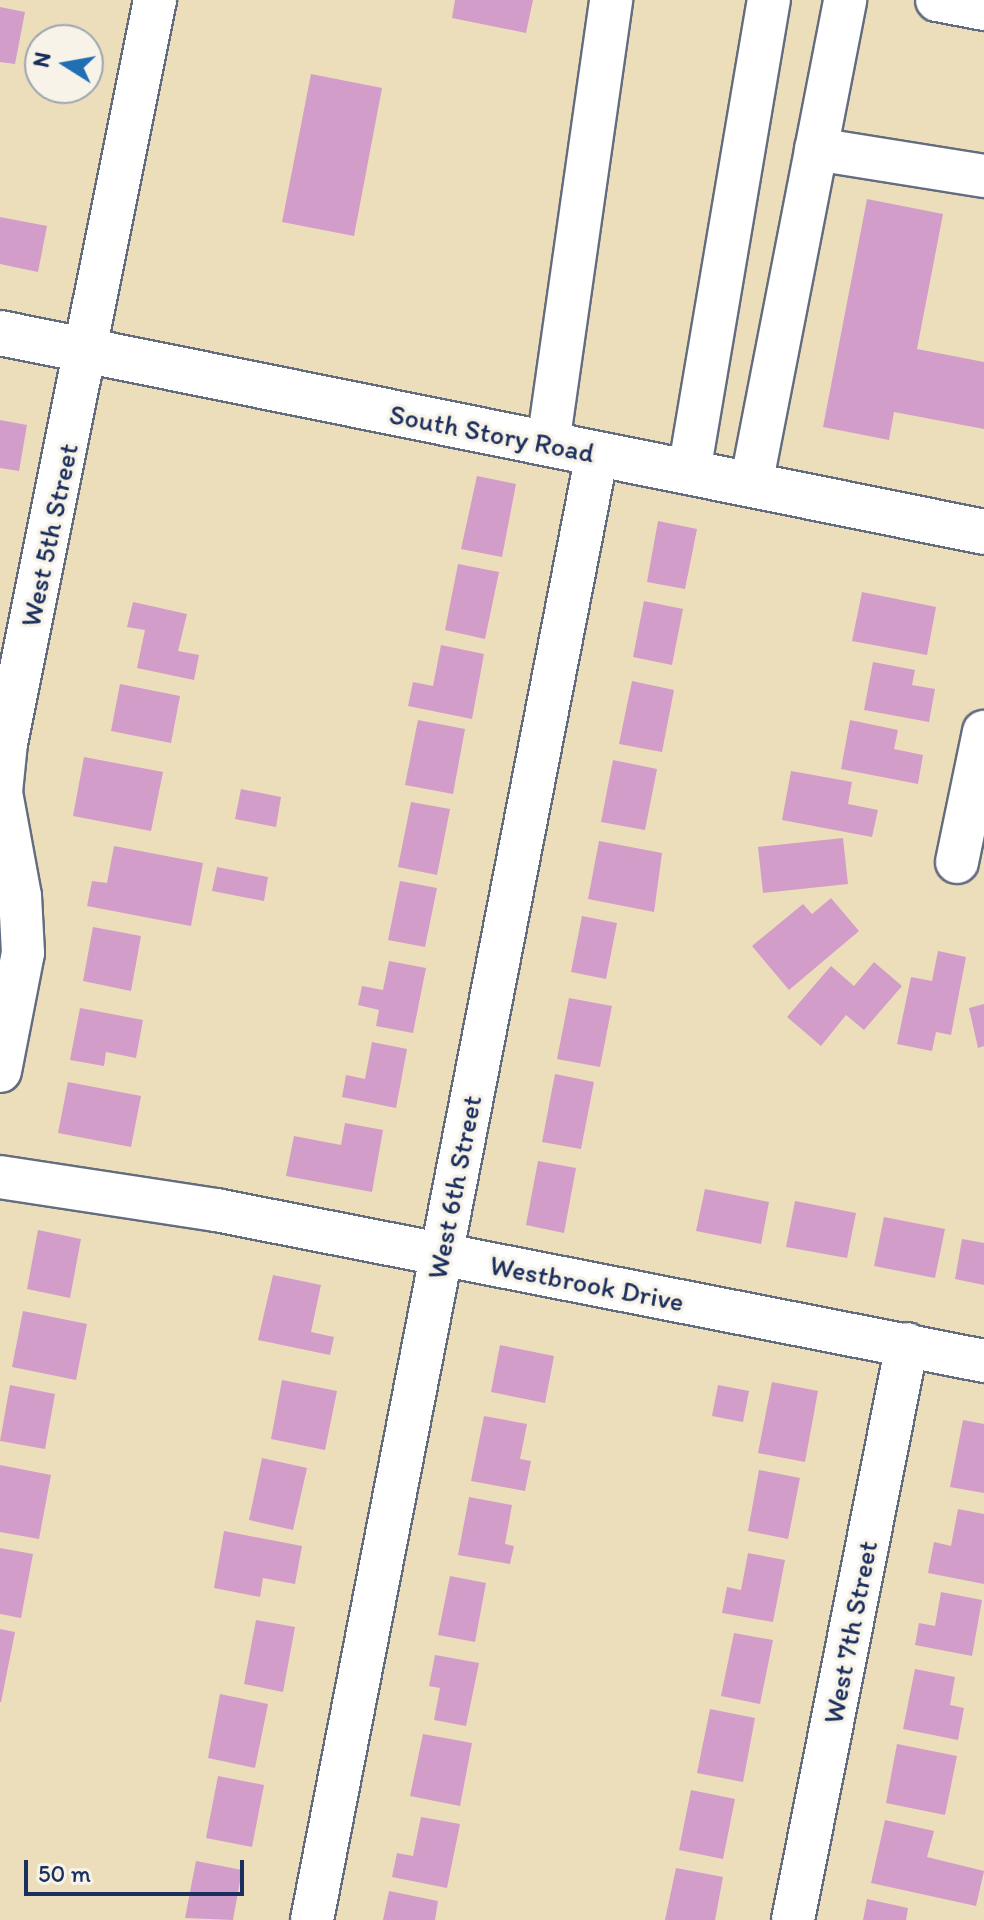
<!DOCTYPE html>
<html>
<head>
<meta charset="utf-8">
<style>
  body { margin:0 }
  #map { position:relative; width:984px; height:1920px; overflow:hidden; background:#eddebb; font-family:Itim,sans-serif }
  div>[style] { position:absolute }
  .building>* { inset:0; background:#d29dc9 }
  .roads { filter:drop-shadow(2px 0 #646c7f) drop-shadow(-2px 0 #646c7f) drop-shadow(0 2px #646c7f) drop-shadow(0 -2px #646c7f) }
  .minor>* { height:42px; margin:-21px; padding:0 21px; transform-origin:21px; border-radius:21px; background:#fff }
  .major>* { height:44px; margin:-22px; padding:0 22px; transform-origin:22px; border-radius:22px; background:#fff }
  span { translate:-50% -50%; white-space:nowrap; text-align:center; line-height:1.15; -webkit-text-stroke:7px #f7f3e8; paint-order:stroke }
  .street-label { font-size:28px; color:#1b2f5e }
  .north { position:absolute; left:24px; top:24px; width:80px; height:80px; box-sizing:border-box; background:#f7f3e8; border:2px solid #9fa5b1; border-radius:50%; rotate:281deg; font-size:22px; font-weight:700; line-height:32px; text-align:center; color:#1b2f5e }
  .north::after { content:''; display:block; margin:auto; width:28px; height:36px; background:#1f6fb2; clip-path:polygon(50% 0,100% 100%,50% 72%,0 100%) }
  .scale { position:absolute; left:24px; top:1860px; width:220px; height:36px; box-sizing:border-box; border:4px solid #1b2f5e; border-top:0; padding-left:10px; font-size:24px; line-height:28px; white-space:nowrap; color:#1b2f5e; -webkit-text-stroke:6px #f7f3e8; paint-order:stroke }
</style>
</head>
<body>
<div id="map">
  <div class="building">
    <i style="clip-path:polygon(455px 0,533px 0,526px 33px,452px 18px)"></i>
    <i style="clip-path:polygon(0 7px,25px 12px,15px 64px,0 62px)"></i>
    <i style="clip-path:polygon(311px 74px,382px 88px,354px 236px,282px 222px)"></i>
    <i style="clip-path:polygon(867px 199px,943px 214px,917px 349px,984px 362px,984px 429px,894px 412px,889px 440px,823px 427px)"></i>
    <i style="clip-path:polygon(0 217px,47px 226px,38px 272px,0 264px)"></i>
    <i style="clip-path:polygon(0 420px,27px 425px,19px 471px,0 468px)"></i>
    <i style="clip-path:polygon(477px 476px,516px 484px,502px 557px,461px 549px)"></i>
    <i style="clip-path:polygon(658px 521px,697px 529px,685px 589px,647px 582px)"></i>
    <i style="clip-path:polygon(458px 564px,499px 572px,485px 639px,445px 630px)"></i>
    <i style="clip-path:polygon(862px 592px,936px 607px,927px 655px,852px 641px)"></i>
    <i style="clip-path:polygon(644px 601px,683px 609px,672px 665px,633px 657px)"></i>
    <i style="clip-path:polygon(133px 602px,187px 614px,178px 651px,199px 655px,194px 680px,137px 668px,145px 630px,127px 627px)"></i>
    <i style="clip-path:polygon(441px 645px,484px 654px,472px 719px,408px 706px,413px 682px,433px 686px)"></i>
    <i style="clip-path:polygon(873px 662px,915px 670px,912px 685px,935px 689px,929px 722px,864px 710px)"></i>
    <i style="clip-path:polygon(632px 681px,674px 690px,662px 752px,619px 744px)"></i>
    <i style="clip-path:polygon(120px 684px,180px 696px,171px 743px,111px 731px)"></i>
    <i style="clip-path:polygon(418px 720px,465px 729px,453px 794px,405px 785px)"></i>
    <i style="clip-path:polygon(850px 720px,898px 730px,894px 749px,923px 755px,918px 784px,841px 769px)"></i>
    <i style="clip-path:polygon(84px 757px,163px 772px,151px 831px,73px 816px)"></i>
    <i style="clip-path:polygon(613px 760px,657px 769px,645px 830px,601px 822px)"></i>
    <i style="clip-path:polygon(791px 771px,852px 782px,848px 804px,878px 810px,872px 837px,782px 820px)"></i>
    <i style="clip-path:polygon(241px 789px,281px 797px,276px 827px,235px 819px)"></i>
    <i style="clip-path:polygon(411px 802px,450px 809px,437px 875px,398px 867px)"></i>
    <i style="clip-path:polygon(843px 838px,848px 884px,763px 893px,758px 847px)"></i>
    <i style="clip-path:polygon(599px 841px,662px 853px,654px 912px,588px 899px)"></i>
    <i style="clip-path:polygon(114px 846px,203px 863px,191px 926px,87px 906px,92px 881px,107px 883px)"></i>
    <i style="clip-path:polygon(217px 867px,268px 877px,264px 901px,212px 891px)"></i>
    <i style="clip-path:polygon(400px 881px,437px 888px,425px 947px,388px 940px)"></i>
    <i style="clip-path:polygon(831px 898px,859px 931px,789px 990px,752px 946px,803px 904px,812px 914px)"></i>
    <i style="clip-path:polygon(582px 916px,617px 923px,606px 979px,571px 972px)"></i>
    <i style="clip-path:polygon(93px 927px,141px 936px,131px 991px,83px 981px)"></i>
    <i style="clip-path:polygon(938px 951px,966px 957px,951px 1035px,936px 1032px,932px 1051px,897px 1044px,911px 977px,932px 981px)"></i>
    <i style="clip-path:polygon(389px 961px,426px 968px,413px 1033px,376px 1026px,379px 1010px,358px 1005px,362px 986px,383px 990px)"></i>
    <i style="clip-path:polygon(874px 962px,902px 986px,864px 1030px,846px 1015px,821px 1046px,787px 1017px,831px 966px,854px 986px)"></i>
    <i style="clip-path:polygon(569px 998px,612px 1006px,600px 1067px,557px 1059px)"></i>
    <i style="clip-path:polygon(984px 1004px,984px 1046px,978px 1048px,969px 1008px)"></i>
    <i style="clip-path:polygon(80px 1008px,143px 1020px,136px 1058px,106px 1052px,104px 1066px,70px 1060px)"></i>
    <i style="clip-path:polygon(372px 1042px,407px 1049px,396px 1108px,342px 1097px,346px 1075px,365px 1079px)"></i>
    <i style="clip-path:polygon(555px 1074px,594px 1082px,581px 1149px,542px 1142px)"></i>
    <i style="clip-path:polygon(68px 1082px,141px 1096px,131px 1147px,58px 1133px)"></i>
    <i style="clip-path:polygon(345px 1123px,383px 1130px,372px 1192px,286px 1176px,294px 1136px,341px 1145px)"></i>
    <i style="clip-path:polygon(538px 1161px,576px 1168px,564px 1233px,526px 1225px)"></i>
    <i style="clip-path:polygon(705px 1189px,769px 1202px,761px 1244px,696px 1231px)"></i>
    <i style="clip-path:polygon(795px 1201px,856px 1213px,847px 1258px,786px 1247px)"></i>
    <i style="clip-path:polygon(884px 1217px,945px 1229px,935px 1278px,874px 1266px)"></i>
    <i style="clip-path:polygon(38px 1230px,81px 1239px,70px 1298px,27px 1289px)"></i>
    <i style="clip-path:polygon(962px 1239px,984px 1243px,984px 1285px,955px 1279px)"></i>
    <i style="clip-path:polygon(273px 1275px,321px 1285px,311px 1332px,334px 1337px,330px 1355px,258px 1340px)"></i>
    <i style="clip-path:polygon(23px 1311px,87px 1324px,76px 1380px,12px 1367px)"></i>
    <i style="clip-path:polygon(500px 1345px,554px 1356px,545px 1403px,491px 1392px)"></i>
    <i style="clip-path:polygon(282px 1380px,337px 1391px,325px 1450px,271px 1439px)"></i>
    <i style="clip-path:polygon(772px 1382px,818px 1391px,805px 1462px,758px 1453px)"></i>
    <i style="clip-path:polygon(10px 1385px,55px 1394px,45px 1449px,0 1441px)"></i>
    <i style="clip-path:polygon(718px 1385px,749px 1391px,743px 1422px,712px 1416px)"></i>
    <i style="clip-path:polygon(484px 1416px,527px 1424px,520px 1459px,531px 1461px,525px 1491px,471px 1481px)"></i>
    <i style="clip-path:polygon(963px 1420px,984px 1424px,984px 1493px,950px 1487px)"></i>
    <i style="clip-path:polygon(262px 1458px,307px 1468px,293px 1530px,249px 1520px)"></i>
    <i style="clip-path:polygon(0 1465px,51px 1475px,39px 1539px,0 1532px)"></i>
    <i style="clip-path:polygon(759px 1470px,800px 1478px,788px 1539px,748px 1531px)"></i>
    <i style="clip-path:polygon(469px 1497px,512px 1505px,505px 1544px,514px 1546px,510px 1564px,458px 1555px)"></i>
    <i style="clip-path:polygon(958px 1509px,984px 1514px,984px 1584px,928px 1573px,934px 1542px,951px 1546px)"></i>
    <i style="clip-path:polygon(224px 1531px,302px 1546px,295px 1584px,263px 1578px,260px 1597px,214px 1588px)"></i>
    <i style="clip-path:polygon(0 1548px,33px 1554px,21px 1618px,0 1614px)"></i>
    <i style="clip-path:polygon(748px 1553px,785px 1560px,773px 1622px,722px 1613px,727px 1587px,741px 1590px)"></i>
    <i style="clip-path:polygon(450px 1576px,486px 1583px,475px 1642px,438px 1635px)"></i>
    <i style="clip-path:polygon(941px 1592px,982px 1600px,972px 1656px,915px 1645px,919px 1623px,935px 1626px)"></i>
    <i style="clip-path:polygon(256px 1620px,295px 1627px,283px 1692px,244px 1684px)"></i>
    <i style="clip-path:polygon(0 1629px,15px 1632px,1px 1702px,0 1702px)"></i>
    <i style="clip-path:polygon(734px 1633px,773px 1640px,760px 1704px,721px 1696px)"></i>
    <i style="clip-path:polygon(435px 1655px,479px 1663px,466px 1726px,434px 1720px,440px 1688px,429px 1686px)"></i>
    <i style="clip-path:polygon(915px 1669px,955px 1677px,950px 1705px,964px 1708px,958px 1740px,903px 1729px)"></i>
    <i style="clip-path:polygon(220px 1694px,268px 1704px,255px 1768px,208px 1758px)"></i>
    <i style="clip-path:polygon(710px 1709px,755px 1718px,743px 1782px,697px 1773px)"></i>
    <i style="clip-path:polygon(423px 1734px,472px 1743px,460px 1806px,410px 1796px)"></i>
    <i style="clip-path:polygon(897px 1744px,957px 1756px,945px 1815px,886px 1803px)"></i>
    <i style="clip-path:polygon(218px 1776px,264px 1785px,252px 1847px,206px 1838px)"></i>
    <i style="clip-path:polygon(691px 1790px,735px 1799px,723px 1859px,679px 1850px)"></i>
    <i style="clip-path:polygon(421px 1817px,460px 1824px,447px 1888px,392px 1877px,397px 1853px,413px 1856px)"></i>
    <i style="clip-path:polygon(885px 1820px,934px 1831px,927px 1857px,984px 1871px,976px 1906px,871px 1883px)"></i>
    <i style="clip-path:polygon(196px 1861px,242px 1870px,233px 1920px,185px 1918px)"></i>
    <i style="clip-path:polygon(676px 1868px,723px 1877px,715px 1920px,665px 1920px)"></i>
    <i style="clip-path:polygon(389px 1891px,438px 1901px,435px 1920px,383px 1920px)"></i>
    <i style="clip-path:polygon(867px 1899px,908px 1908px,906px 1920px,863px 1920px)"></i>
  </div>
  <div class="roads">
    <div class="minor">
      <i style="left:937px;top:0;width:48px;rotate:10.8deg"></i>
      <i style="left:816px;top:149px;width:170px;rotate:9.1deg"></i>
      <i style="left:548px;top:444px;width:448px;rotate:-81.9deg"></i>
      <i style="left:689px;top:472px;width:479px;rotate:-80.4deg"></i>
      <i style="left:751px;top:485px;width:494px;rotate:-79deg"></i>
      <i style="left:957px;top:862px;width:133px;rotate:-78.3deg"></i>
      <i style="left:0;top:1071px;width:120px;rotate:-79deg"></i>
      <i style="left:23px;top:953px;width:57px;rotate:-93deg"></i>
      <i style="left:20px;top:896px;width:106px;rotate:-100.4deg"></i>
      <i style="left:1px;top:792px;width:49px;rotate:-84.2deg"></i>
      <i style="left:6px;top:743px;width:758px;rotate:-78.66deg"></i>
      <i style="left:0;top:1177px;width:219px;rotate:8.7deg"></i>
      <i style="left:216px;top:1210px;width:783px;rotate:11.12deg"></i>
      <i style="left:312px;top:1920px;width:1493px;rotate:-79deg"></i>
      <i style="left:793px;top:1920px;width:587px;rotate:-78.8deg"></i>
    </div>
    <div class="major">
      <i style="left:0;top:333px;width:1004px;rotate:11.43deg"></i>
    </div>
  </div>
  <div class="street-label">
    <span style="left:492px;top:433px;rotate:11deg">South Story Road</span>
    <span style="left:49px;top:535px;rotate:-78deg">West 5th Street</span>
    <span style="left:454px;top:1187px;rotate:-79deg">West 6th Street</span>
    <span style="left:587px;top:1283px;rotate:11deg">Westbrook Drive</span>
    <span style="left:850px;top:1632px;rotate:-79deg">West 7th Street</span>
  </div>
  <div class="north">N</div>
  <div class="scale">50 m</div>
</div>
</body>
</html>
